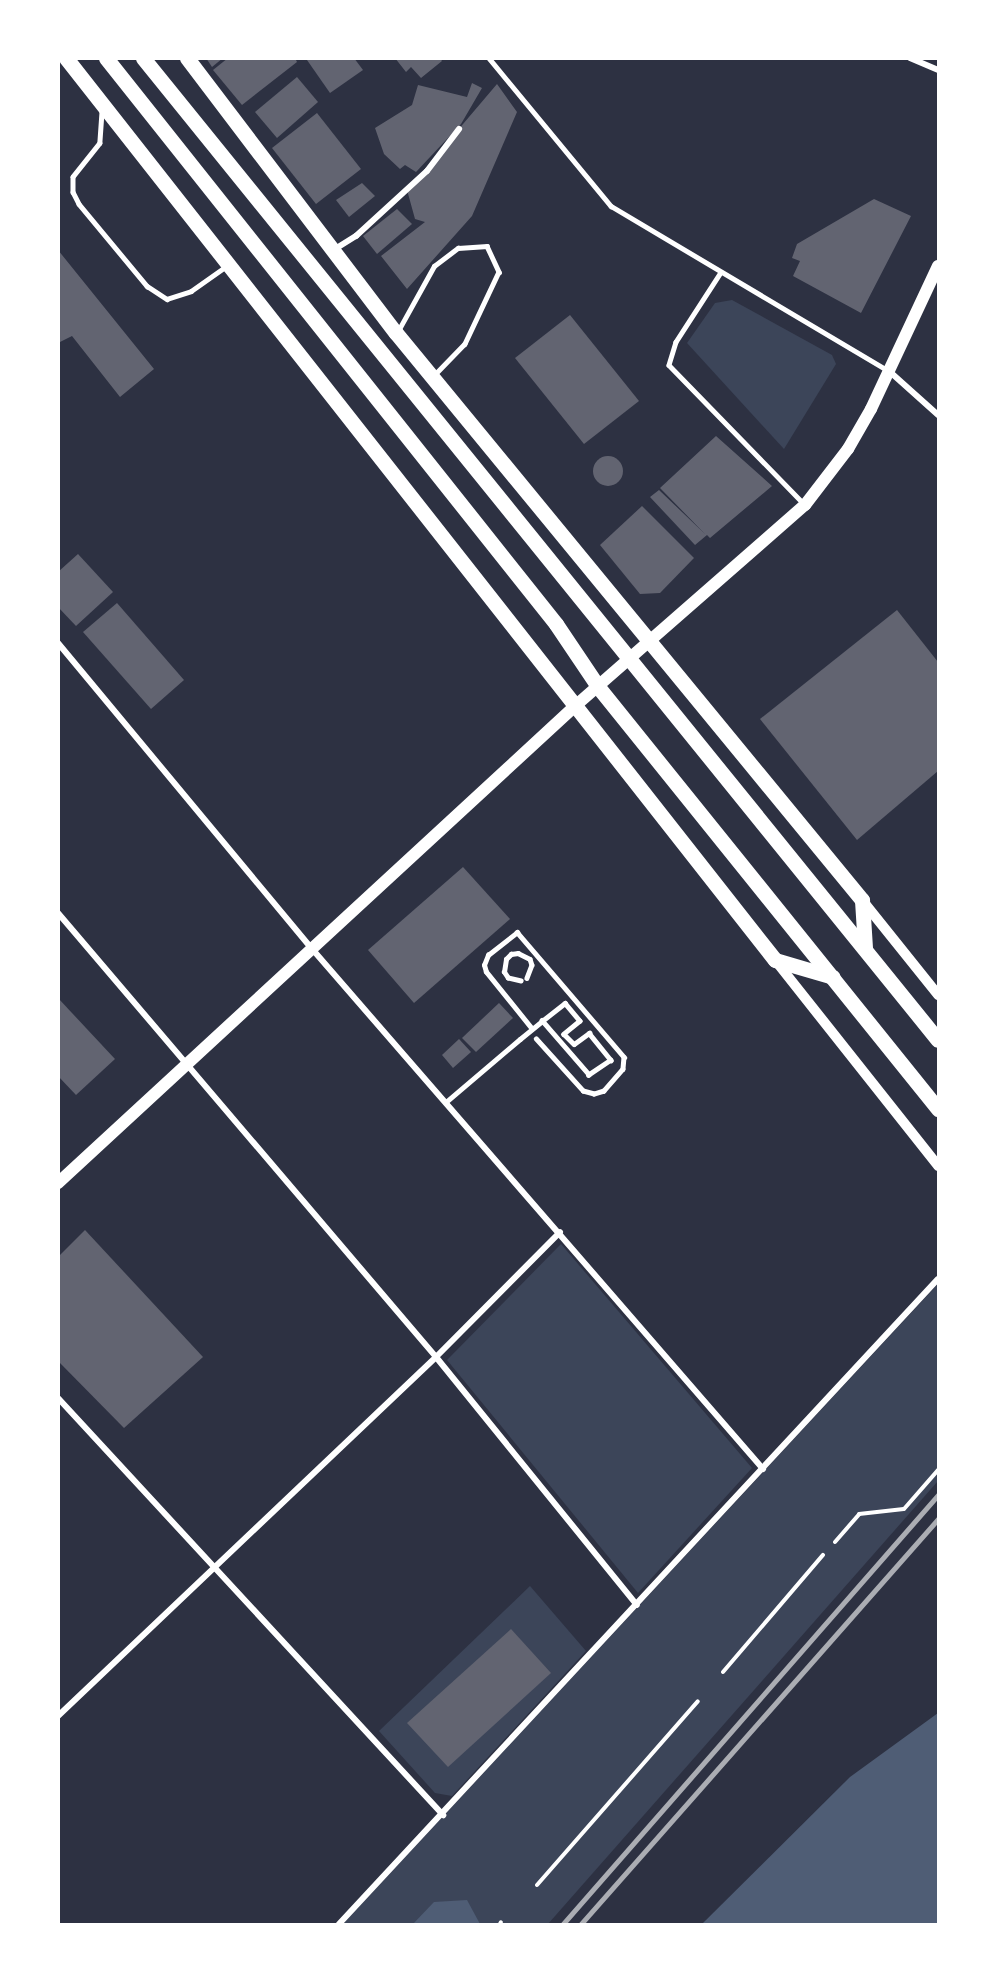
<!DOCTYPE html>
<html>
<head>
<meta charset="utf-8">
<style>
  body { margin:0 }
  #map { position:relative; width:997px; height:1983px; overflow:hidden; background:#2d3142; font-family:"Asap Condensed",sans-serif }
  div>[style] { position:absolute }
  .green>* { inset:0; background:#3c4559 }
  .water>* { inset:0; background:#4f5d75 }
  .building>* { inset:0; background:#626471 }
  .round { border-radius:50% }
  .path>* { height:4px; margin:-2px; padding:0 2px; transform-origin:2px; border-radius:2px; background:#fff }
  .service>* { height:4.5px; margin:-2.25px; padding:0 2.25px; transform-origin:2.25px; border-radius:2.25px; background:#fff }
  .minor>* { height:6px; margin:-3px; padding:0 3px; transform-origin:3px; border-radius:3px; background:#fff }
  .tertiary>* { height:10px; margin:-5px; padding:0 5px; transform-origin:5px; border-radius:5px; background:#fff }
  .secondary>* { height:12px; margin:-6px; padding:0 6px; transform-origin:6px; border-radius:6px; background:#fff }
  .primary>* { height:15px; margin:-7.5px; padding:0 7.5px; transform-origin:7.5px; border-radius:7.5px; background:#fff }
  .rail>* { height:4.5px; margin:-2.25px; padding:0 2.25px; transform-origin:2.25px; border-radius:2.25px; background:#abadb3 }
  span { translate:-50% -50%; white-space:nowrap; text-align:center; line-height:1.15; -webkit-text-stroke:4.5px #fff; paint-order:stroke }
  .frame { position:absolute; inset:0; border:60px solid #fff; pointer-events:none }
</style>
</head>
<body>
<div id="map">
  <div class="green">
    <i style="clip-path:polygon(732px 300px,832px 355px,836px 364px,784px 449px,687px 343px,715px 303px)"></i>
    <i style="clip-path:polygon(561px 1244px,752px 1468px,638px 1593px,447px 1360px)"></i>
    <i style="clip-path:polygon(938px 1284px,938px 1481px,548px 1924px,343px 1924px)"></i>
    <i style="clip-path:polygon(530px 1586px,586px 1651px,452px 1796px,435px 1793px,379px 1731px)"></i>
  </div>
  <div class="water">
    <i style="clip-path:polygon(938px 1713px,938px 1924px,702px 1924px,850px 1777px)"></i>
    <i style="clip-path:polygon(467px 1900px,480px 1924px,413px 1924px,434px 1902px)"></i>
  </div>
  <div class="building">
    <i style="clip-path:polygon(206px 58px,223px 58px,212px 67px)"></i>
    <i style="clip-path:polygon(228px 58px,295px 58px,297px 62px,242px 105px,213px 70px)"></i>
    <i style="clip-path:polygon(310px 58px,354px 58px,363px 70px,330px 93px,307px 60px)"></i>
    <i style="clip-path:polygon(395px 58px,440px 58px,442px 61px,421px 78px,411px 67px,406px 72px)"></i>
    <i style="clip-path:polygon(297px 77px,318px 102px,277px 138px,255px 112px)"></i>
    <i style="clip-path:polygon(472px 83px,482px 88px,461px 124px,416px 172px,405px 165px,400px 169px,384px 154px,375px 128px,412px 105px,418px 85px,467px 97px)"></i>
    <i style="clip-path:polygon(497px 84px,517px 112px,472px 216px,407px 289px,381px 256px,425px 222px,415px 219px,407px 190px)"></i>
    <i style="clip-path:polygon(317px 113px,361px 169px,316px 204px,272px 148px)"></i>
    <i style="clip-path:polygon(362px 183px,375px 196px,349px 217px,336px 200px)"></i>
    <i style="clip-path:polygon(874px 199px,911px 216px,861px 313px,793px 276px,800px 261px,792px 258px,797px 244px)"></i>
    <i style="clip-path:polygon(397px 209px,412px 224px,377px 254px,363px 236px)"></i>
    <i style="clip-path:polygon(58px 250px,154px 369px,120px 397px,72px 336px,58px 343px)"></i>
    <i style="clip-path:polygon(570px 315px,639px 401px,584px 444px,515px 358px)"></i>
    <i style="clip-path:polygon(716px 436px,772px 486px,710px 538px,707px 535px,695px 545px,650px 497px,659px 490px,705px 534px,660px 488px)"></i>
    <i class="round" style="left:593px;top:456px;width:30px;height:30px"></i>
    <i style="clip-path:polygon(642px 506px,694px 558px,660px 593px,640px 594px,600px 545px)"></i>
    <i style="clip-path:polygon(78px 554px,113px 592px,76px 626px,58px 607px,58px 572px)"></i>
    <i style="clip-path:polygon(117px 603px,184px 680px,151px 709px,83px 632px)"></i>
    <i style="clip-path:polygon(897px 610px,938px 662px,938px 771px,857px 840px,760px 719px)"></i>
    <i style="clip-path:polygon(463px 867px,510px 919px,414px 1003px,368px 950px)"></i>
    <i style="clip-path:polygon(58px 998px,115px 1059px,76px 1095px,58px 1076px)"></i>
    <i style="clip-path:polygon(499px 1003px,513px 1018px,476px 1052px,462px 1038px)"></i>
    <i style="clip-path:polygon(459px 1039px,471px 1052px,453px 1068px,442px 1055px)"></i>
    <i style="clip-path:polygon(85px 1230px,203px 1357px,124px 1428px,58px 1361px,58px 1257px)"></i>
    <i style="clip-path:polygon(511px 1629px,551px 1673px,448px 1767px,407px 1723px)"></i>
  </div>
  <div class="path">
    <i style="left:835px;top:1542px;width:37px;rotate:-49deg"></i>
    <i style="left:859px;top:1514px;width:45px;rotate:-6.3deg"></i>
    <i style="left:904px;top:1509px;width:52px;rotate:-48.9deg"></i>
    <i style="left:723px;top:1672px;width:154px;rotate:-49.5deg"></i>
    <i style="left:537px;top:1885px;width:244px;rotate:-48.8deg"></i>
    <i style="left:500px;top:1924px;width:2px;rotate:-63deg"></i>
  </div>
  <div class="service">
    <i style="left:489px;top:58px;width:192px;rotate:50.5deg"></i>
    <i style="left:611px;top:206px;width:321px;rotate:30.7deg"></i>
    <i style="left:102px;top:112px;width:31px;rotate:94deg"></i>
    <i style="left:100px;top:143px;width:43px;rotate:128.5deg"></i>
    <i style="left:73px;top:177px;width:15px;rotate:90deg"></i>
    <i style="left:73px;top:192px;width:13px;rotate:63deg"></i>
    <i style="left:79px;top:204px;width:107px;rotate:50.3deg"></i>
    <i style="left:147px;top:286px;width:24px;rotate:33deg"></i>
    <i style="left:167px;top:299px;width:25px;rotate:-18deg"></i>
    <i style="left:191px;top:291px;width:42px;rotate:-35.2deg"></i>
    <i style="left:720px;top:274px;width:81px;rotate:122.9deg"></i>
    <i style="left:676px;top:342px;width:24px;rotate:107deg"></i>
    <i style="left:669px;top:365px;width:192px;rotate:45.8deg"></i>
    <i style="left:398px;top:331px;width:74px;rotate:-61deg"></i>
    <i style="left:434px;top:266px;width:30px;rotate:-37deg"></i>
    <i style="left:458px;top:248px;width:29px;rotate:-4deg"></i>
    <i style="left:487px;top:246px;width:29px;rotate:65deg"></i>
    <i style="left:499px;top:272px;width:80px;rotate:115.3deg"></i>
    <i style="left:465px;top:344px;width:43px;rotate:134.1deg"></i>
    <i style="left:521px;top:981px;width:13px;rotate:-167deg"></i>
    <i style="left:508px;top:978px;width:7px;rotate:-124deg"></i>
    <i style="left:504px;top:972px;width:13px;rotate:-81deg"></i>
    <i style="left:506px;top:959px;width:7px;rotate:-45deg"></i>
    <i style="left:511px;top:954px;width:7px;rotate:-8deg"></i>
    <i style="left:518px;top:953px;width:13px;rotate:27deg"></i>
    <i style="left:530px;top:959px;width:6px;rotate:72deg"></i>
    <i style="left:532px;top:965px;width:14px;rotate:111deg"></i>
    <i style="left:532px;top:1029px;width:73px;rotate:-128.9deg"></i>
    <i style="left:486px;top:972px;width:7px;rotate:-106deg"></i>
    <i style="left:484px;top:965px;width:11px;rotate:-68deg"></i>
    <i style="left:488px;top:955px;width:37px;rotate:-38deg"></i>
    <i style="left:517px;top:932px;width:165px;rotate:49.4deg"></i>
    <i style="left:624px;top:1057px;width:12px;rotate:95deg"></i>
    <i style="left:623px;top:1069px;width:29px;rotate:131deg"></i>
    <i style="left:604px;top:1091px;width:10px;rotate:163deg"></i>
    <i style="left:594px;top:1094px;width:11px;rotate:-165deg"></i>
    <i style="left:583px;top:1091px;width:70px;rotate:-132.1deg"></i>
    <i style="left:446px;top:1102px;width:97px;rotate:-40.4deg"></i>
    <i style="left:520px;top:1039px;width:28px;rotate:-39deg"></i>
    <i style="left:542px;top:1021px;width:29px;rotate:-38deg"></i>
    <i style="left:565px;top:1003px;width:23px;rotate:50deg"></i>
    <i style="left:580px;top:1021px;width:21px;rotate:141deg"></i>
    <i style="left:564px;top:1034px;width:14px;rotate:45deg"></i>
    <i style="left:574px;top:1044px;width:19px;rotate:-36deg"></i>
    <i style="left:589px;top:1033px;width:35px;rotate:51deg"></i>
    <i style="left:611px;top:1060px;width:27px;rotate:146deg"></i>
    <i style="left:589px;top:1075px;width:72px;rotate:-131deg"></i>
  </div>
  <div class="minor">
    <i style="left:910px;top:58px;width:30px;rotate:23deg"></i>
    <i style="left:335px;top:249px;width:25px;rotate:-32deg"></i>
    <i style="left:356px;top:236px;width:96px;rotate:-42.5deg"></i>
    <i style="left:427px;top:171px;width:53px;rotate:-52.7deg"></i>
    <i style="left:889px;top:371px;width:66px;rotate:41.9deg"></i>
    <i style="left:58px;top:643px;width:399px;rotate:50.3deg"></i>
    <i style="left:313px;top:950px;width:687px;rotate:49.07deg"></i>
    <i style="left:58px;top:913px;width:583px;rotate:49.59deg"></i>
    <i style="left:436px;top:1357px;width:319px;rotate:51deg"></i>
    <i style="left:58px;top:1398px;width:568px;rotate:47.28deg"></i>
    <i style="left:58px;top:1716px;width:521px;rotate:-43.52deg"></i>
    <i style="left:436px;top:1357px;width:176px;rotate:-45.2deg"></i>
    <i style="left:339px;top:1924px;width:880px;rotate:-47.12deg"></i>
  </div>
  <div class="tertiary">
    <i style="left:862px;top:900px;width:122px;rotate:51.3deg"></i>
    <i style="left:775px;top:960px;width:263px;rotate:51.6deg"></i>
  </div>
  <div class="secondary">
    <i style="left:58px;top:1183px;width:702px;rotate:-42.69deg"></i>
    <i style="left:574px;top:707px;width:307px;rotate:-41.2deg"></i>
    <i style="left:805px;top:505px;width:71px;rotate:-52.5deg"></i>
    <i style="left:848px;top:449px;width:46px;rotate:-60.1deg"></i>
    <i style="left:871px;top:409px;width:158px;rotate:-64.9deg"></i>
  </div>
  <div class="primary">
    <i style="left:66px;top:58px;width:1147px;rotate:51.83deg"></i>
    <i style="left:775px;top:960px;width:60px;rotate:16.3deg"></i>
    <i style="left:106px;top:58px;width:723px;rotate:51.51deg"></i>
    <i style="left:556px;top:624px;width:77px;rotate:56.1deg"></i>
    <i style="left:599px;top:688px;width:541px;rotate:51.16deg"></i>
    <i style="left:143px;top:58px;width:1263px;rotate:51.01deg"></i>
    <i style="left:187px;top:58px;width:345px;rotate:52.8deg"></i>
    <i style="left:396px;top:333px;width:734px;rotate:50.58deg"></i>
    <i style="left:862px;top:900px;width:48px;rotate:86.4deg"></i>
  </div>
  <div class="rail">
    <i style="left:563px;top:1924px;width:570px;rotate:-48.84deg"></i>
    <i style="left:581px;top:1924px;width:540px;rotate:-48.6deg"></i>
  </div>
  <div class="frame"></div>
</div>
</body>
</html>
